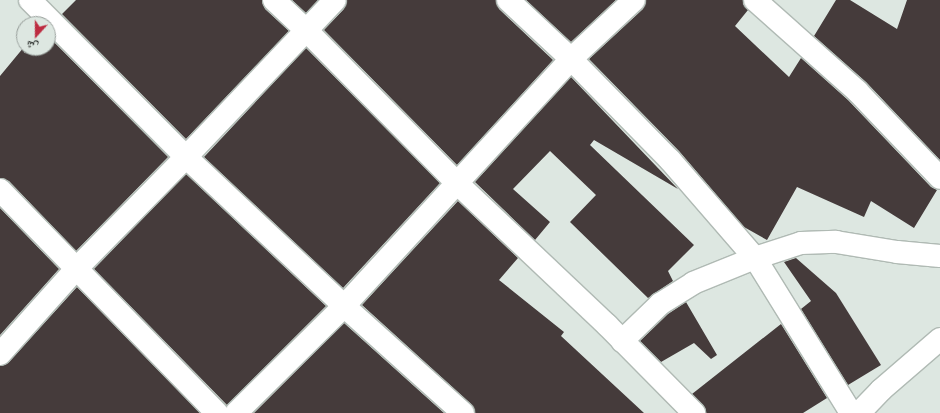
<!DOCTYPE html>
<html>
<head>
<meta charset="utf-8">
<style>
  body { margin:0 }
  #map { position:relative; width:940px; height:413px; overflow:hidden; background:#dde7e1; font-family:"PT Serif","Noto Naskh Arabic",serif }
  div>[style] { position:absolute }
  .building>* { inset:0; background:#453b3b }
  .roads { filter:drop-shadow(1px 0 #b0bab4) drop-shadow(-1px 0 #b0bab4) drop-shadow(0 1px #b0bab4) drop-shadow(0 -1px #b0bab4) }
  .street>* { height:22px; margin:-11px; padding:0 11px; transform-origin:11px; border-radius:11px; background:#fff }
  span { translate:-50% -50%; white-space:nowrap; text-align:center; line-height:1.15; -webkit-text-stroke:4px #dde7e1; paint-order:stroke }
  .north { position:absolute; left:16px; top:16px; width:40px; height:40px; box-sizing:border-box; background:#dde7e1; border:1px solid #969d99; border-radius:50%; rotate:201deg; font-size:11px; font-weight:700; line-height:16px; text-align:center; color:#2b2f2c }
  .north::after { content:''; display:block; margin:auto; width:14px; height:18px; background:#bd2c41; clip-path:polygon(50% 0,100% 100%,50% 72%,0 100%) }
</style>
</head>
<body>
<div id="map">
  <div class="building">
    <i style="clip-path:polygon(76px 0,262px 0,265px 9px,289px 31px,186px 139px,62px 14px)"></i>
    <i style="clip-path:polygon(292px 0,318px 0,306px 13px)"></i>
    <i style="clip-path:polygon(347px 0,496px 0,499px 9px,553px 60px,457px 165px,324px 30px,344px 9px)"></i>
    <i style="clip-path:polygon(526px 0,616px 0,571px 42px)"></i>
    <i style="clip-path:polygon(646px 0,743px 0,743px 4px,748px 10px,735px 26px,789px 77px,801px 58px,848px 100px,931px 187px,937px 190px,914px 228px,871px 201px,864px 217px,797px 187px,767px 240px,744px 227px,679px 151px,589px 59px,643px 9px)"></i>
    <i style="clip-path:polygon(836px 0,850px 0,897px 29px,907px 0,940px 0,940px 160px,866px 82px,814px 36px)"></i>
    <i style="clip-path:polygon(48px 36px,168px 157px,76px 251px,9px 181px,0 178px,0 76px,24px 47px,24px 53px,29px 48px,48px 48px)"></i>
    <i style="clip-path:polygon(306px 48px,440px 183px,343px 288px,204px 157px)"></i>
    <i style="clip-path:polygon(571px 77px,678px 189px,594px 140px,590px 145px,694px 245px,668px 271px,673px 281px,648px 298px,570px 222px,596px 195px,550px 151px,513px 189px,550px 222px,535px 240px,475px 182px)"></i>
    <i style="clip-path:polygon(186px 174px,326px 306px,227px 405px,94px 269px)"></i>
    <i style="clip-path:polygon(458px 201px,518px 258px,499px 280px,564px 332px,561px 336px,644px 413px,475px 413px,471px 404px,362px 305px)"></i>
    <i style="clip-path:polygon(0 208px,59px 269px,0 335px)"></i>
    <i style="clip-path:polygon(796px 258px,836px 293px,881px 365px,848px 385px,801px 309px,811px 301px,784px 262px)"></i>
    <i style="clip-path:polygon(77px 287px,200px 413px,0 413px,0 366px,9px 362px)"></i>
    <i style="clip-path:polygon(686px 302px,717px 355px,711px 359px,694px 343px,661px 362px,640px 341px,668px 314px)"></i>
    <i style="clip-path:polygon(344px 323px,444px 413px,254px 413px)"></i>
    <i style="clip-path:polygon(781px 324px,827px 398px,803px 413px,706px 413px,703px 405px,692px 394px)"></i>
  </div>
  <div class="roads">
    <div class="street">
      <i style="left:30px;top:0;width:221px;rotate:45.2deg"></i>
      <i style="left:186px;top:157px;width:217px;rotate:43.3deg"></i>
      <i style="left:344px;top:306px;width:160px;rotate:42deg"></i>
      <i style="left:274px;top:0;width:44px;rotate:43.2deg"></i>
      <i style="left:306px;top:30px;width:216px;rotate:45.4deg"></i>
      <i style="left:458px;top:184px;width:205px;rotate:43.4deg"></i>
      <i style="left:607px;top:325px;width:124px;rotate:45.3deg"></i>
      <i style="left:508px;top:0;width:86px;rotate:43.1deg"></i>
      <i style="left:571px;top:59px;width:141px;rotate:45.6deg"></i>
      <i style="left:670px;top:160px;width:130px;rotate:49.1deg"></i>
      <i style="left:755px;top:258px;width:182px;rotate:58.2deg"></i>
      <i style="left:755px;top:0;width:137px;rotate:41.7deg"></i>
      <i style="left:857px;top:91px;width:120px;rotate:46.3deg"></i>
      <i style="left:0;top:190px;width:311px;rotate:45.8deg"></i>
      <i style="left:622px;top:341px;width:53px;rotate:-44.2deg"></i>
      <i style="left:660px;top:304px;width:39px;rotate:-32deg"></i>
      <i style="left:693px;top:283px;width:67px;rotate:-22deg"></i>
      <i style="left:755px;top:258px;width:48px;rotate:-18.1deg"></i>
      <i style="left:801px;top:243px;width:35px;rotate:-2deg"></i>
      <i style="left:836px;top:242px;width:62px;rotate:9.3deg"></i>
      <i style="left:897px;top:252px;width:43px;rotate:5.3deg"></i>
      <i style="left:0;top:354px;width:114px;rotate:-48.2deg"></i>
      <i style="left:76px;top:269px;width:157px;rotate:-45.5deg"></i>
      <i style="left:186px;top:157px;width:216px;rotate:-46.5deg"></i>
      <i style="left:236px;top:413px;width:152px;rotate:-44.7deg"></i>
      <i style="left:344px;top:306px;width:335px;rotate:-47.4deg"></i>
      <i style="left:571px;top:59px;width:86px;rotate:-43.1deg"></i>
      <i style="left:859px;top:413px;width:32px;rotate:-46deg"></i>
      <i style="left:881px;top:390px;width:78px;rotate:-40.8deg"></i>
    </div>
  </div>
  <div class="north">ش</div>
</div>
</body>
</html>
